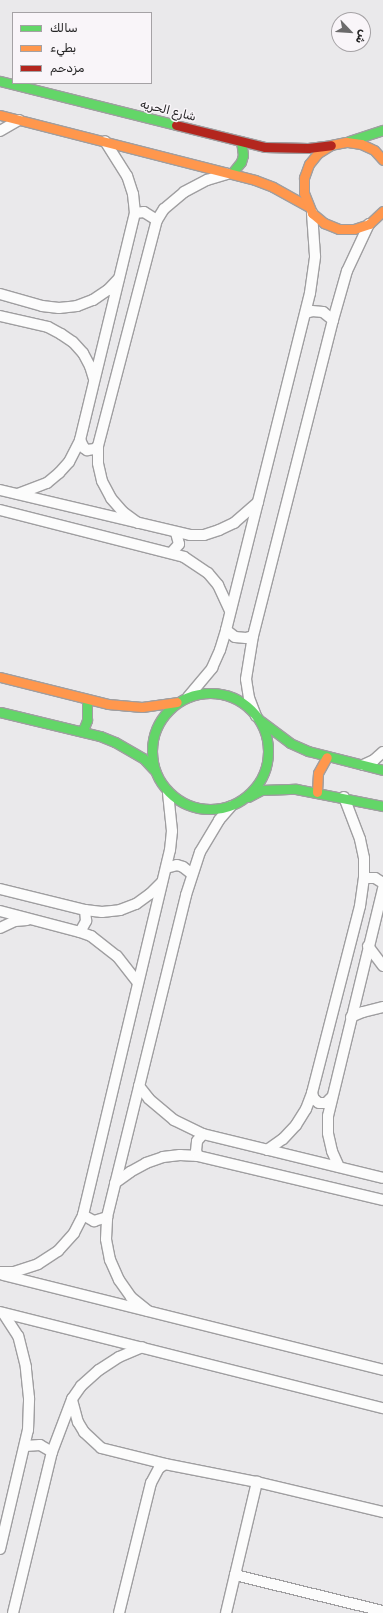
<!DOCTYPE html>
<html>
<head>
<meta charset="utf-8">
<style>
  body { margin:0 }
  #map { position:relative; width:383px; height:1613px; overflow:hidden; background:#eae9eb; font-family:Rubik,Cairo,sans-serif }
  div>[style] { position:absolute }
  .roads { filter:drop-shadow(1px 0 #9f9ea0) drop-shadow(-1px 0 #9f9ea0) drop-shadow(0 1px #9f9ea0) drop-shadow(0 -1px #9f9ea0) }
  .street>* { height:10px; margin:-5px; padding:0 5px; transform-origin:5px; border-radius:5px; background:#fcfcfc }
  .fast>* { height:9px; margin:-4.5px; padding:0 4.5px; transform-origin:4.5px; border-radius:4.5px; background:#63d668 }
  .fast>.ring { margin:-4.5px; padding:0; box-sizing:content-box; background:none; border:9px solid #63d668; border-radius:50% }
  .slow>* { height:9px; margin:-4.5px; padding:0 4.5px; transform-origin:4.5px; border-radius:4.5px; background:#ff974d }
  .jam>* { height:9px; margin:-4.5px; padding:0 4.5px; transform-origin:4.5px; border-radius:4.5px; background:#b3261e }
  span { translate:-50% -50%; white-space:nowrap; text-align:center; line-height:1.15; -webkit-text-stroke:3px #f9f5f9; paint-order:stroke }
  .street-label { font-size:12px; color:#262526 }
  .legend { position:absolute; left:12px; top:12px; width:140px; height:72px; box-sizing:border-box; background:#f9f5f9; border:1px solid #a5a2a5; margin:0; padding:5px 7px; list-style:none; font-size:12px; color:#262526 }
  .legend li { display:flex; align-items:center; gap:8px; height:20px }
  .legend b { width:20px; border:1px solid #a5a2a5 }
  .north { position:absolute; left:331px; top:12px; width:40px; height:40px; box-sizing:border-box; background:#f9f5f9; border:1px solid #a5a2a5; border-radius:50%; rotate:115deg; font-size:11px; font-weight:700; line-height:16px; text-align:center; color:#262526 }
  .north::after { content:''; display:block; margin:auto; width:14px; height:18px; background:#6b6a6b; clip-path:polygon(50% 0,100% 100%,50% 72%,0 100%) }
</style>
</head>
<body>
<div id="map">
  <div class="roads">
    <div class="street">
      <i style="left:0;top:131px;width:22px;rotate:-30deg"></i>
      <i style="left:135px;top:213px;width:9px;rotate:-6deg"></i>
      <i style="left:144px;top:212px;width:15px;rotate:32deg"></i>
      <i style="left:0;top:294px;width:44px;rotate:15.9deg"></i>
      <i style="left:42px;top:306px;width:17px;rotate:7deg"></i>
      <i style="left:59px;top:308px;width:18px;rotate:-6deg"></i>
      <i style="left:77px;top:306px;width:17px;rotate:-21deg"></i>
      <i style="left:93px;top:300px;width:18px;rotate:-34deg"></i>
      <i style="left:108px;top:290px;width:16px;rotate:-47deg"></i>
      <i style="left:306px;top:313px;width:6px;rotate:-18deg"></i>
      <i style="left:312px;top:311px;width:11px;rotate:5deg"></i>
      <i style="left:323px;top:312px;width:13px;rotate:39deg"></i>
      <i style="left:0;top:316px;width:49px;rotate:12.9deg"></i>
      <i style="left:48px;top:327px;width:15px;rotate:28deg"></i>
      <i style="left:61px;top:334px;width:14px;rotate:34deg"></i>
      <i style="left:73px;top:342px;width:15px;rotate:48deg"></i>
      <i style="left:83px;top:353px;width:15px;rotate:62deg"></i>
      <i style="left:90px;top:366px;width:14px;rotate:73deg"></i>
      <i style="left:80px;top:440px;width:9px;rotate:63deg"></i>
      <i style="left:84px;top:448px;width:4px;rotate:34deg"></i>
      <i style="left:87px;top:450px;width:8px;rotate:-7deg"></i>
      <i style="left:95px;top:449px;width:4px;rotate:-45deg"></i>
      <i style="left:0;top:490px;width:195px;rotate:13.3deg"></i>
      <i style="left:190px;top:535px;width:14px"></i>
      <i style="left:204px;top:535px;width:16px;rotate:-18deg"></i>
      <i style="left:219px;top:530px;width:17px;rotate:-25deg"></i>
      <i style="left:234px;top:523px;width:32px;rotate:-41deg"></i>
      <i style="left:18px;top:494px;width:31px;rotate:-21deg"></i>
      <i style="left:47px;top:483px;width:16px;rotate:-40deg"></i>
      <i style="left:59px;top:473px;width:15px;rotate:-48deg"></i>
      <i style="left:69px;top:462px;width:25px;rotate:-63deg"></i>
      <i style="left:80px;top:440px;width:234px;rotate:-76.4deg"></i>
      <i style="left:135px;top:213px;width:19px;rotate:-96deg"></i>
      <i style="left:133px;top:194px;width:19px;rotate:-108deg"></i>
      <i style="left:127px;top:176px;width:41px;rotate:-122.2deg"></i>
      <i style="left:0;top:510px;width:190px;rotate:14.3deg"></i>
      <i style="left:184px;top:557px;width:29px;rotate:34deg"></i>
      <i style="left:208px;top:573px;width:16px;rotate:50deg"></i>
      <i style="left:218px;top:585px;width:29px;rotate:65deg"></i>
      <i style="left:138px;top:523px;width:19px;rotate:-144deg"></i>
      <i style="left:123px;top:512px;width:18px;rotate:-131deg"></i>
      <i style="left:111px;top:498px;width:19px;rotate:-118deg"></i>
      <i style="left:102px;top:481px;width:18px;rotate:-103deg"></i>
      <i style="left:98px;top:463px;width:17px;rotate:-90deg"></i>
      <i style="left:98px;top:446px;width:234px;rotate:-75.4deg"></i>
      <i style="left:157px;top:220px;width:13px;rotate:-58deg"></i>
      <i style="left:164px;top:209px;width:26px;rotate:-40deg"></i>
      <i style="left:184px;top:192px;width:26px;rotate:-28deg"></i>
      <i style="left:207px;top:180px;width:21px;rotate:-17deg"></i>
      <i style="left:171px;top:553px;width:12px;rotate:-48deg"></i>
      <i style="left:179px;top:544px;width:11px;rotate:-105deg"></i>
      <i style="left:226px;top:630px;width:11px;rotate:38deg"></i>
      <i style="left:235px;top:637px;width:11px;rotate:5deg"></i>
      <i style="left:246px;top:638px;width:7px;rotate:-16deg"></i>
      <i style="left:188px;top:697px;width:38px;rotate:-50deg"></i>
      <i style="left:212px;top:668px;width:20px;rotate:-66deg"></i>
      <i style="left:220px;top:650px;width:21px;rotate:-73deg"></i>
      <i style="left:226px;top:630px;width:347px;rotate:-76deg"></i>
      <i style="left:310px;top:293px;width:37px;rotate:-82deg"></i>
      <i style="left:315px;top:256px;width:43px;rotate:-94deg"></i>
      <i style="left:256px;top:716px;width:19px;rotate:-111deg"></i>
      <i style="left:249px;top:698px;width:19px;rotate:-99deg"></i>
      <i style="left:246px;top:679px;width:44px;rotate:-80.8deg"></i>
      <i style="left:253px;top:636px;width:326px;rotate:-75.8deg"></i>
      <i style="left:333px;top:320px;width:51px;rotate:-74.1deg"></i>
      <i style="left:347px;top:271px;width:52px;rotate:-64.9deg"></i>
      <i style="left:363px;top:765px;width:12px;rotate:-24deg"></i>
      <i style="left:374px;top:760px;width:12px;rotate:-42deg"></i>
      <i style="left:166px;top:868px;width:11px;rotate:-15deg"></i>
      <i style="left:177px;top:865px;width:6px;rotate:18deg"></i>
      <i style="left:183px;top:867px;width:11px;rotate:38deg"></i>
      <i style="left:364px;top:878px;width:11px"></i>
      <i style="left:375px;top:878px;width:9px;rotate:32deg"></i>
      <i style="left:0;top:889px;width:88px;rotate:13.9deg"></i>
      <i style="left:85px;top:910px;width:17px;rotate:7deg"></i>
      <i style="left:102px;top:912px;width:18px;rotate:-6deg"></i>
      <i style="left:120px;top:910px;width:17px;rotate:-21deg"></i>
      <i style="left:136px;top:904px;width:17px;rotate:-36deg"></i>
      <i style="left:150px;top:894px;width:17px;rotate:-45deg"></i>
      <i style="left:0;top:911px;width:83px;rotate:14.7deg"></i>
      <i style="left:80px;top:932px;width:12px;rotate:20deg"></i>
      <i style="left:91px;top:936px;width:33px;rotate:38deg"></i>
      <i style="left:117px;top:956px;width:34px;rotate:52deg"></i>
      <i style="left:0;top:928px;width:17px;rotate:-25deg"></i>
      <i style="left:15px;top:921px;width:12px;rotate:-5deg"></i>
      <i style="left:80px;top:932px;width:13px;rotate:-61deg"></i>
      <i style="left:86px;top:921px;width:11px;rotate:-95deg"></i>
      <i style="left:368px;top:946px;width:25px;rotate:53deg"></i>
      <i style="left:351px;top:1017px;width:13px;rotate:-23deg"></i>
      <i style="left:363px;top:1012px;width:21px;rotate:-14deg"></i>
      <i style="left:139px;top:1086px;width:16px;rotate:52deg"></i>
      <i style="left:149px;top:1099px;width:33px;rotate:40deg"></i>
      <i style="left:174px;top:1120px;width:32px;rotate:26deg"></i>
      <i style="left:203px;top:1134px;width:185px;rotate:13.7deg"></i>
      <i style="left:312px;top:1093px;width:6px;rotate:72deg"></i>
      <i style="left:314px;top:1099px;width:6px;rotate:39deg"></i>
      <i style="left:319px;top:1103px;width:7px"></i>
      <i style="left:326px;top:1103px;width:7px;rotate:-45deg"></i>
      <i style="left:267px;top:1150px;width:19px;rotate:-35deg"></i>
      <i style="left:283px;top:1139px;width:19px;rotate:-47deg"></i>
      <i style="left:296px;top:1125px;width:19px;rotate:-58deg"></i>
      <i style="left:306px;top:1109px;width:17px;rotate:-69deg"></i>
      <i style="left:312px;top:1093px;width:193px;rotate:-75.6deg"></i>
      <i style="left:360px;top:906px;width:28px;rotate:-82deg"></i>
      <i style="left:364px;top:878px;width:20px;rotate:-90deg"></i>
      <i style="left:364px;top:858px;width:19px;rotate:-102deg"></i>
      <i style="left:360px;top:839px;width:45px;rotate:-110.9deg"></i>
      <i style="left:198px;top:1156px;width:5px;rotate:-112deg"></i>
      <i style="left:196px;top:1151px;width:10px;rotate:-84deg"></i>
      <i style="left:197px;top:1141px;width:9px;rotate:-49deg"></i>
      <i style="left:339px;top:1167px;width:17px;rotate:-114deg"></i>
      <i style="left:332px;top:1151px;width:18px;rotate:-103deg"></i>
      <i style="left:328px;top:1133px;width:17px;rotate:-90deg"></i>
      <i style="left:328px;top:1116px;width:235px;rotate:-76.4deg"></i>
      <i style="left:115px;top:1183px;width:19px;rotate:-36deg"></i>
      <i style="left:130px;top:1172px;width:18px;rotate:-29deg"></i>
      <i style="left:146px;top:1163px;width:18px;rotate:-19deg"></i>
      <i style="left:163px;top:1157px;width:17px;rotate:-7deg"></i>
      <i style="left:180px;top:1155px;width:18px;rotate:3deg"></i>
      <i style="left:198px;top:1156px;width:190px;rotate:13.4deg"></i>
      <i style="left:83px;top:1215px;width:13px;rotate:29deg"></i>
      <i style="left:94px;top:1221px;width:14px;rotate:-17deg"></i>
      <i style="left:0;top:1272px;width:14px"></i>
      <i style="left:14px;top:1272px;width:25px;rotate:-18deg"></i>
      <i style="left:38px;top:1264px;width:24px;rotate:-33deg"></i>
      <i style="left:58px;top:1251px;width:24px;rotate:-48deg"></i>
      <i style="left:74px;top:1233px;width:20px;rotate:-63deg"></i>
      <i style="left:83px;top:1215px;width:375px;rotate:-76.6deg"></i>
      <i style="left:170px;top:850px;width:19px;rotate:-84deg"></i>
      <i style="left:172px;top:831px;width:38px;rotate:-96deg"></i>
      <i style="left:3px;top:1275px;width:392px;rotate:14deg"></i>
      <i style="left:148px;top:1311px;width:22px;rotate:-141deg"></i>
      <i style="left:131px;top:1297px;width:21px;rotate:-125deg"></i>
      <i style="left:119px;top:1280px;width:22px;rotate:-114deg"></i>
      <i style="left:110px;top:1260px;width:21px;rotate:-101deg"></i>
      <i style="left:106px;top:1239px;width:22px;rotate:-87deg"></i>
      <i style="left:107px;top:1217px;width:332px;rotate:-76.2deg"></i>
      <i style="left:186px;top:895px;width:45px;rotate:-72deg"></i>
      <i style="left:200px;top:852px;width:37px;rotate:-59deg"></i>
      <i style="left:219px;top:820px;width:18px;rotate:-49deg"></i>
      <i style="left:0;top:1312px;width:395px;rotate:14.1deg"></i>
      <i style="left:72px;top:1400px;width:23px;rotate:75deg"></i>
      <i style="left:78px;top:1422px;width:12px;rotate:59deg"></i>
      <i style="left:84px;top:1432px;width:23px;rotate:43deg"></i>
      <i style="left:101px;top:1448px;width:66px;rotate:14deg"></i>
      <i style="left:25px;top:1446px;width:15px;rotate:-4deg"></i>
      <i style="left:40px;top:1445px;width:14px;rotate:30deg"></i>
      <i style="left:0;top:1549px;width:122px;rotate:-76.8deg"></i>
      <i style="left:28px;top:1430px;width:32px;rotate:-88deg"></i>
      <i style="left:29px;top:1398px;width:31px;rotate:-96deg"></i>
      <i style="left:26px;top:1367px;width:32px;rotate:-104deg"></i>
      <i style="left:18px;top:1336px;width:27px;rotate:-123deg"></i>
      <i style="left:235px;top:1575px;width:152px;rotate:13.7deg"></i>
      <i style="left:13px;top:1613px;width:166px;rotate:-76.4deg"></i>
      <i style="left:52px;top:1452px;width:57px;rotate:-69.3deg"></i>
      <i style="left:72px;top:1399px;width:16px;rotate:-55deg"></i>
      <i style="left:81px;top:1386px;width:24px;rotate:-42deg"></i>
      <i style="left:99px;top:1370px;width:24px;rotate:-33deg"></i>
      <i style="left:119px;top:1357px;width:25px;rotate:-23deg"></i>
      <i style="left:119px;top:1613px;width:134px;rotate:-76.2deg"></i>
      <i style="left:151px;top:1483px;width:17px;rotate:-62deg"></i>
      <i style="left:159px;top:1468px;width:7px;rotate:-34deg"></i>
      <i style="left:165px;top:1464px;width:94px;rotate:11.1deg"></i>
      <i style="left:257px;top:1482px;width:130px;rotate:13.4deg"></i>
      <i style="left:226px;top:1613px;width:135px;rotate:-76.7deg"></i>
    </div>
    <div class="fast">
      <i style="left:0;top:81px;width:181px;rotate:14deg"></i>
      <i style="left:349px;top:141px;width:36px;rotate:-18deg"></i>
      <i style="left:232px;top:173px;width:14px;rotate:-51deg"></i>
      <i style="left:241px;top:162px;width:7px;rotate:-74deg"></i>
      <i style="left:243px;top:155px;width:14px;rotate:-98deg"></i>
      <i class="ring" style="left:152px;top:693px;width:107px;height:107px"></i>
      <i style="left:0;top:712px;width:103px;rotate:13.5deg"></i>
      <i style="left:100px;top:736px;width:16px;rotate:22deg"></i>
      <i style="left:115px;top:742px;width:32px;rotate:30deg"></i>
      <i style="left:143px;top:758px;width:16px;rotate:47deg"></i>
      <i style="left:261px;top:721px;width:36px;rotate:37deg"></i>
      <i style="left:290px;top:743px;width:20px;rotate:24deg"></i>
      <i style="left:308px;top:751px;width:77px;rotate:14.2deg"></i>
      <i style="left:80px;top:731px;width:5px;rotate:-37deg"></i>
      <i style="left:84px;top:728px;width:9px;rotate:-69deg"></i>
      <i style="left:87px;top:720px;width:21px;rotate:-90deg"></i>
      <i style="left:248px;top:797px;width:15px;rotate:-28deg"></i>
      <i style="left:261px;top:790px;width:35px;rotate:-2deg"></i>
      <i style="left:296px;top:789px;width:89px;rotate:11.1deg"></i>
    </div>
    <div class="slow">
      <i style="left:0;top:115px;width:263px;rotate:14.3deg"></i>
      <i style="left:255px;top:180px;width:19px;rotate:21deg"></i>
      <i style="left:273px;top:187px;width:41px;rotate:29.1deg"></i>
      <i style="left:383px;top:160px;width:13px;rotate:-132deg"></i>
      <i style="left:374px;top:150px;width:14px;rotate:-155deg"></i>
      <i style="left:361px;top:144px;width:15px;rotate:-172deg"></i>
      <i style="left:346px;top:142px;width:15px;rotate:169deg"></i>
      <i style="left:331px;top:145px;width:15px;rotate:148deg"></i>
      <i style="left:318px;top:153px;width:14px;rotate:129deg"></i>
      <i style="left:309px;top:164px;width:15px;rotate:110deg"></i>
      <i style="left:304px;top:178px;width:15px;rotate:90deg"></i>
      <i style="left:304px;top:193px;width:22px;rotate:68deg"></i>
      <i style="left:312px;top:213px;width:16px;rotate:40deg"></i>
      <i style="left:324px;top:223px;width:16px;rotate:22deg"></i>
      <i style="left:339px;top:229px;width:15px"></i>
      <i style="left:354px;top:229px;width:16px;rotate:-18deg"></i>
      <i style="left:369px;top:224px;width:19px;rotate:-43deg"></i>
      <i style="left:0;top:677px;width:111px;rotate:14deg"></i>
      <i style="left:108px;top:704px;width:34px;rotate:5deg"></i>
      <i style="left:142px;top:707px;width:35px;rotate:-8deg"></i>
      <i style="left:317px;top:792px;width:19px;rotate:-87deg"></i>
      <i style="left:318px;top:773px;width:18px;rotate:-61deg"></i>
    </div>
    <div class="jam">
      <i style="left:176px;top:125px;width:92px;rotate:13.9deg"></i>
      <i style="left:265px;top:147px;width:43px;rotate:1.3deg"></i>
      <i style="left:308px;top:148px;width:23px;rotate:-7deg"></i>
    </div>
  </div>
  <div class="street-label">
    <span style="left:168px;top:111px;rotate:14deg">شارع الحريه</span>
  </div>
  <ul class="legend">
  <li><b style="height:5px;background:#63d668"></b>سالك</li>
  <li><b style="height:5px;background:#ff974d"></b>بطيء</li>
  <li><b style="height:5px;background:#b3261e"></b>مزدحم</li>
  </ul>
  <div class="north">ش</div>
</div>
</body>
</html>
